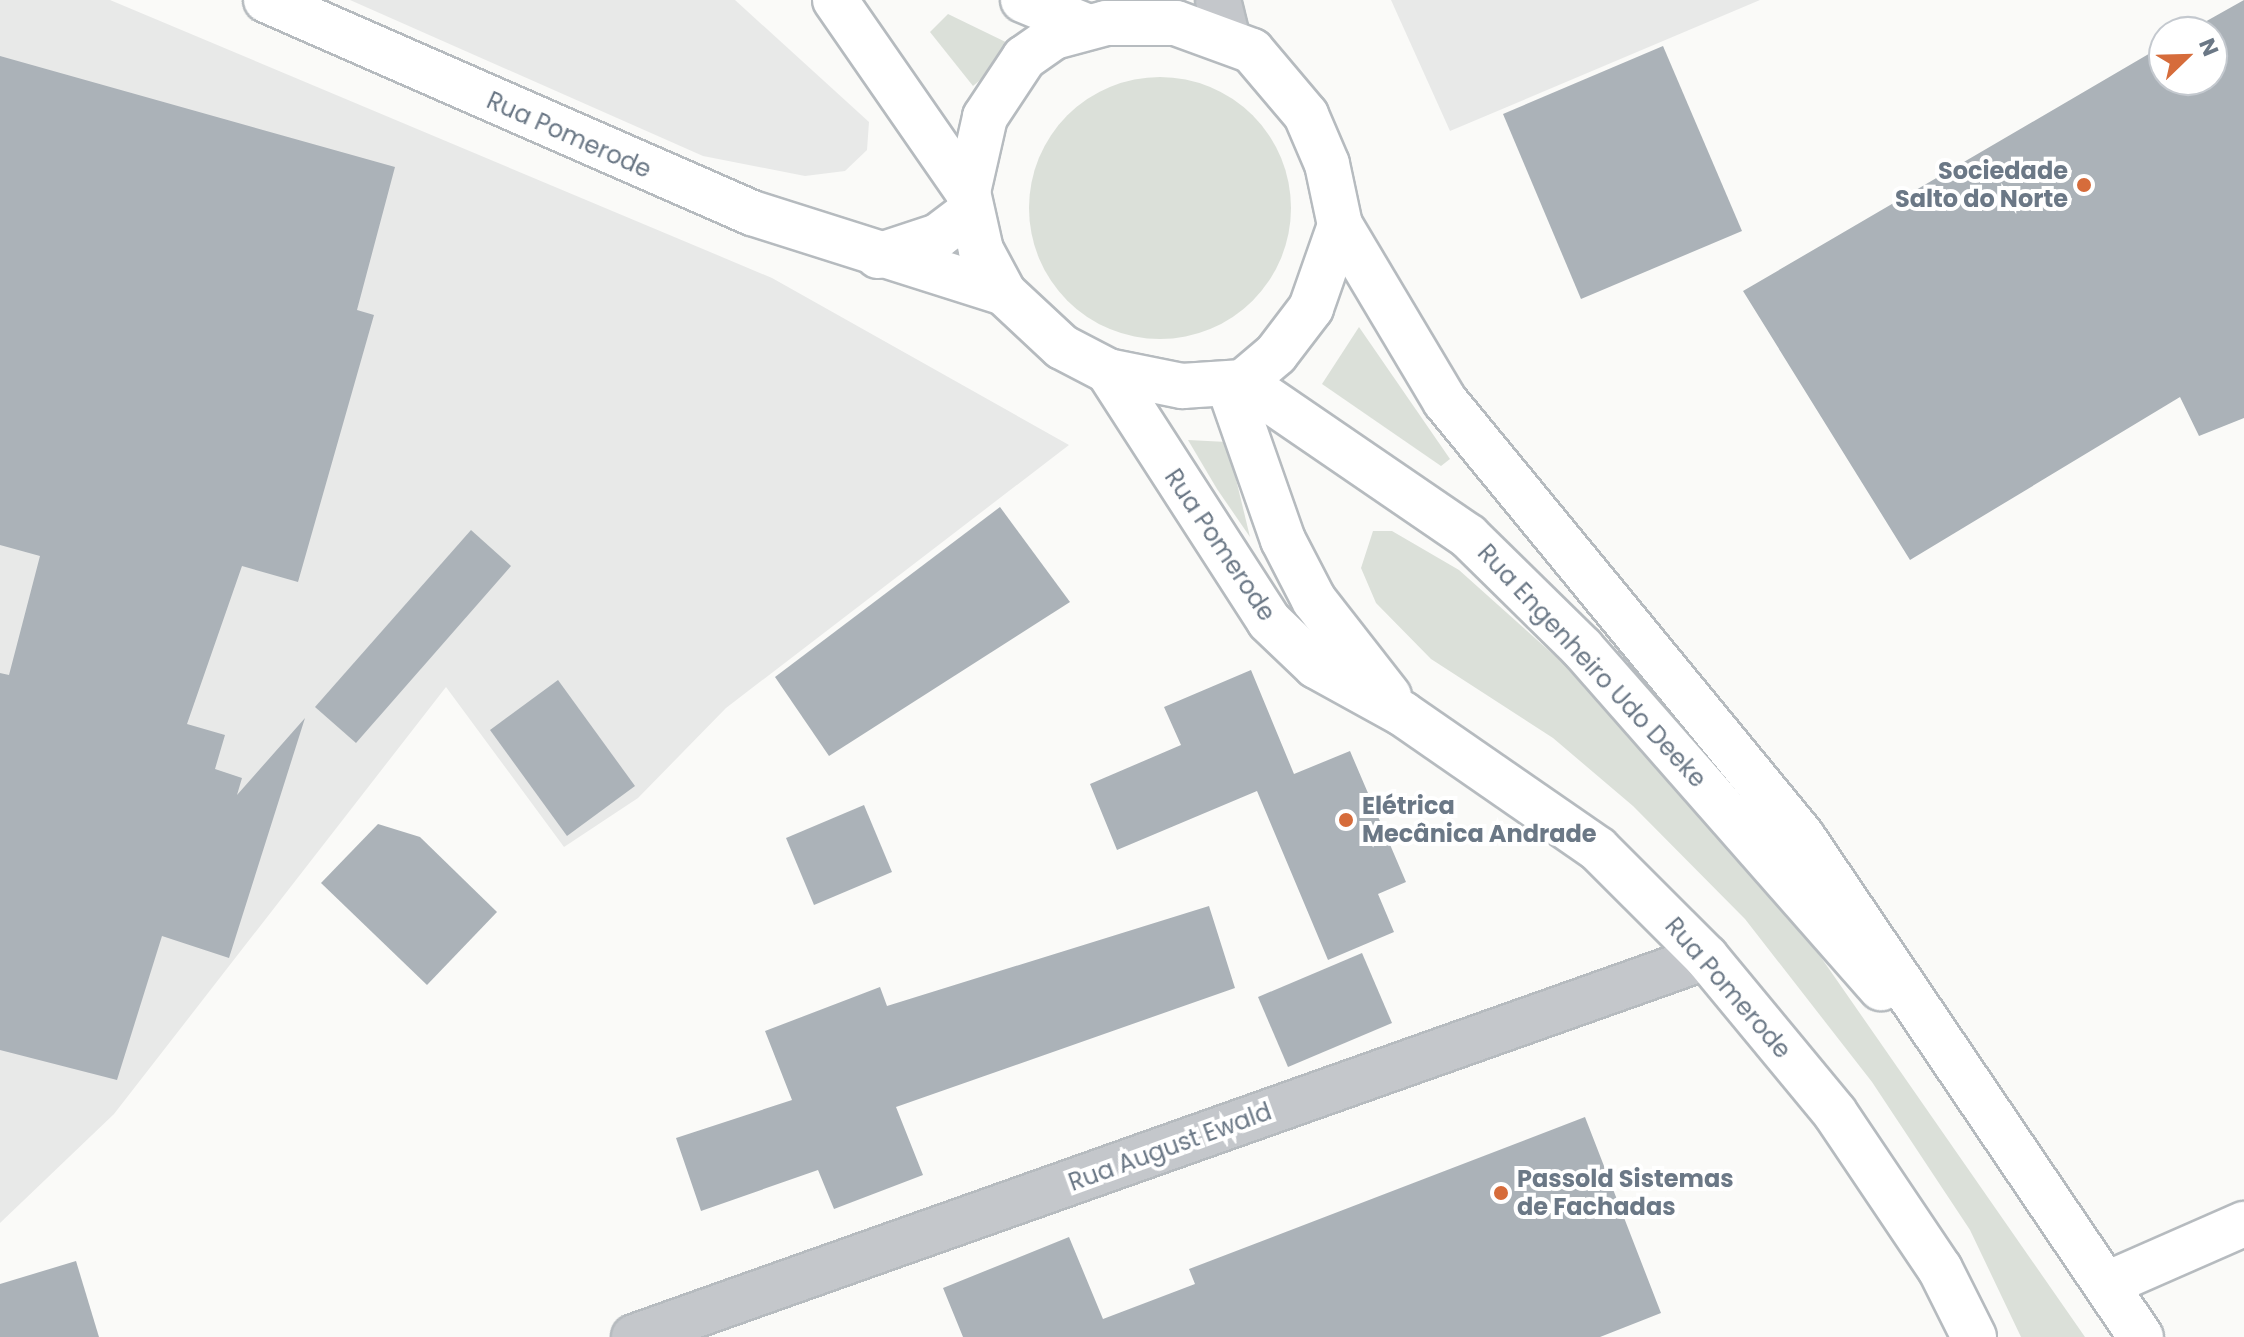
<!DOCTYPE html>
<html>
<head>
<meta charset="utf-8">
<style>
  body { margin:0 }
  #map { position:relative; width:2244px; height:1337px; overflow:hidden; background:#fafaf8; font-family:Poppins,sans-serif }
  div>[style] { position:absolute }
  .built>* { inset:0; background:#e8e9e8 }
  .green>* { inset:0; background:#dbe0d9 }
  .round { border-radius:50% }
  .building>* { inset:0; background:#abb2b8 }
  .roads { filter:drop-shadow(2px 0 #b6bbbf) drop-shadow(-2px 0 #b6bbbf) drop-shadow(0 2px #b6bbbf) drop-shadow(0 -2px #b6bbbf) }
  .street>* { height:44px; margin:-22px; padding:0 22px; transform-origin:22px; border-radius:22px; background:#c4c7cb }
  .secondary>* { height:44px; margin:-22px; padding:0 22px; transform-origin:22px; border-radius:22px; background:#fff }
  .primary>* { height:44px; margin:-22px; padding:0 22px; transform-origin:22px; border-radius:22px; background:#fff }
  .dots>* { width:22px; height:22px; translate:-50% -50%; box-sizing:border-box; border:4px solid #fff; border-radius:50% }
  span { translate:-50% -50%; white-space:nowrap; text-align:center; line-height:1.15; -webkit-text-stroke:8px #fff; paint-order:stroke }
  .street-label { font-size:24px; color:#6b7886 }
  .poi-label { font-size:24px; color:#6b7886; font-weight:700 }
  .right { translate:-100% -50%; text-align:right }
  .left { translate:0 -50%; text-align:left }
  .north { position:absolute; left:2148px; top:16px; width:80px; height:80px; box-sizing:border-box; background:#fff; border:2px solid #c4c9cf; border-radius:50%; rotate:67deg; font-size:22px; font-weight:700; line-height:32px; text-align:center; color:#6b7886 }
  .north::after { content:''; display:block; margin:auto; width:28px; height:36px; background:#d66c3b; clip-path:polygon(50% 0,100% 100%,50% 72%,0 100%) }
</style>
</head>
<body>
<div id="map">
  <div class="built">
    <i style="clip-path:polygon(0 0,110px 0,772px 278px,1069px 445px,726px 708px,638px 798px,564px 847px,446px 687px,114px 1114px,0 1223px)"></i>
    <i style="clip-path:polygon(350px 0,735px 0,869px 122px,867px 150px,845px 171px,805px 176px,703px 156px)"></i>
    <i style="clip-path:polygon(1391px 0,1760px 0,1450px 131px)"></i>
  </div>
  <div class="green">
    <i style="clip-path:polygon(948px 14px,1018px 48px,973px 86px,930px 32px)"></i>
    <i class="round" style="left:1029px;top:77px;width:262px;height:262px"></i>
    <i style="clip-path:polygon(1359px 327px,1450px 459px,1441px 466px,1322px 384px)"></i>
    <i style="clip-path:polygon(1188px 440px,1227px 442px,1250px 537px,1217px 489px)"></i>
    <i style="clip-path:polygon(1373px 531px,1392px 531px,1459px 570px,1565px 665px,1795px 920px,2085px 1337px,2021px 1337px,1970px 1230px,1872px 1082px,1745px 919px,1633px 806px,1553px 738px,1431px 659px,1376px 603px,1361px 568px)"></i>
  </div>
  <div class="building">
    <i style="clip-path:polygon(2244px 0,2244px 418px,2199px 436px,2180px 397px,1910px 560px,1743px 291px,2164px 45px,2164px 80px,2212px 80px,2212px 32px,2187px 32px)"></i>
    <i style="clip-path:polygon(1663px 46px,1742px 231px,1581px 299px,1503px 114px)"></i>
    <i style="clip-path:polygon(0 56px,395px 167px,357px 310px,374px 315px,298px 582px,242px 566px,187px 724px,225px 735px,215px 769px,242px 778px,237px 795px,305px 718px,229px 958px,162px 936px,117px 1080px,0 1050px,0 673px,9px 675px,40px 556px,0 545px)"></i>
    <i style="clip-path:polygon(1000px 507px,1070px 602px,829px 756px,775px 677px)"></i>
    <i style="clip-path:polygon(471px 530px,511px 566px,356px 743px,315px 707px)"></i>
    <i style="clip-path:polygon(1251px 670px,1294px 774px,1350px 751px,1406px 882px,1378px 894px,1394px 932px,1328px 960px,1257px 791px,1117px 850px,1090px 784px,1181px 745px,1164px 707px)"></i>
    <i style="clip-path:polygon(558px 680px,635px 786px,567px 836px,490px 730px)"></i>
    <i style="clip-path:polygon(864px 805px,892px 872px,814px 905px,786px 838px)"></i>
    <i style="clip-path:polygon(378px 824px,420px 837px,497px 912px,427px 985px,321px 883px)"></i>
    <i style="clip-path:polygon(1209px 906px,1235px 988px,896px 1107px,923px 1175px,834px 1209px,818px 1170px,701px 1211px,676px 1138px,792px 1100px,765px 1031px,880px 987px,887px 1006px)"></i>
    <i style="clip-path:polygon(1362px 953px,1392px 1023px,1288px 1067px,1258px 997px)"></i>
    <i style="clip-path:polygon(1585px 1117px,1661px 1313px,1600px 1337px,963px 1337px,943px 1288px,1069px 1237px,1103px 1319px,1195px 1284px,1189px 1269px)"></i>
    <i style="clip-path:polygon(76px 1261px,99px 1337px,0 1337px,0 1284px)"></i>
  </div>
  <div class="roads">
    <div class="street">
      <i style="left:1218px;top:0;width:38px;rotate:76deg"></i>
      <i style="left:634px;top:1337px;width:1137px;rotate:-19.52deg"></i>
    </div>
    <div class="secondary">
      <i style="left:266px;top:0;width:531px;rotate:23.67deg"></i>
      <i style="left:752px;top:213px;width:264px;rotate:17.6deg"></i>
      <i style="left:878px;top:256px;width:63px;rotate:-18.4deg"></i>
      <i style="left:938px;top:236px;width:41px;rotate:-37.1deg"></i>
      <i style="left:1108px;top:371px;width:297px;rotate:57.2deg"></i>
      <i style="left:1269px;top:621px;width:65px;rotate:43.8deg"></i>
      <i style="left:1316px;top:666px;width:99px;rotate:28.9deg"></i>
      <i style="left:1403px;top:714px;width:237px;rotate:34.7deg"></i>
      <i style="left:1598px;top:849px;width:153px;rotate:45deg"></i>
      <i style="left:1706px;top:957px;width:202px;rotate:50.4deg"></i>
      <i style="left:1835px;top:1113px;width:188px;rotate:56.1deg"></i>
      <i style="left:1940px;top:1269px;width:76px;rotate:63.4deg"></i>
      <i style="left:1229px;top:386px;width:163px;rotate:70.7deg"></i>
      <i style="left:1283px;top:540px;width:68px;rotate:62.7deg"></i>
      <i style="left:1314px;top:600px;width:122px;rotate:52deg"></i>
      <i style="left:2107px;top:1284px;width:150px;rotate:-23.7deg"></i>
    </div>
    <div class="primary">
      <i style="left:835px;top:0;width:234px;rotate:55.3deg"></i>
      <i style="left:968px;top:192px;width:59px;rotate:77.4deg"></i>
      <i style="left:981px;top:250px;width:49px;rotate:61.9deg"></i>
      <i style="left:1004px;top:293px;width:79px;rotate:43deg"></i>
      <i style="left:1062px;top:347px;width:52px;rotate:27.6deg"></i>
      <i style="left:1108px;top:371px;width:76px;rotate:11.5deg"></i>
      <i style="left:1182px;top:386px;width:61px;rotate:-3.8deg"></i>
      <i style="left:1243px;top:382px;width:43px;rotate:-40.3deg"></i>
      <i style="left:1276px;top:354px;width:58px;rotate:-52.7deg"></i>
      <i style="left:1311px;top:308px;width:88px;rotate:-70.7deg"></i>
      <i style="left:1023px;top:0;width:68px;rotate:22.4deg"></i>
      <i style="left:968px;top:192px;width:77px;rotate:-77.2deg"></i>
      <i style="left:985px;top:117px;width:71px;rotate:-56.5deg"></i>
      <i style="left:1024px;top:58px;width:37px;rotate:-35deg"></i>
      <i style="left:1054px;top:37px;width:54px;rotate:-15.1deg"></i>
      <i style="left:1106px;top:23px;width:70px"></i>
      <i style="left:1176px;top:23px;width:81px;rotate:20.2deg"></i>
      <i style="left:1252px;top:51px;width:84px;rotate:49.8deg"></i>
      <i style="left:1306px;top:115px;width:53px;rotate:66.8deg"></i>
      <i style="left:1327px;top:164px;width:62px;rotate:78deg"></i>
      <i style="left:1340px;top:225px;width:205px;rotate:59.2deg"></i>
      <i style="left:1445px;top:401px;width:563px;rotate:50.62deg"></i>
      <i style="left:1802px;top:836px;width:605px;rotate:55.92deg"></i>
      <i style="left:1243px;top:382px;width:273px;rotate:34.4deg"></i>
      <i style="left:1468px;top:536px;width:160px;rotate:44.5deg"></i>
      <i style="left:1582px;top:648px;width:453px;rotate:48.7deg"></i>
    </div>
  </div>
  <div class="dots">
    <i style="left:2084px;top:185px;background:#d66c3b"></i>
    <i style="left:1346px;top:820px;background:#d66c3b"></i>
    <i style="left:1501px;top:1193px;background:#d66c3b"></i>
  </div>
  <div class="street-label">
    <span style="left:569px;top:135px;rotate:24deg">Rua Pomerode</span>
    <span style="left:1220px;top:545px;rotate:56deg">Rua Pomerode</span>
    <span style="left:1592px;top:666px;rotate:47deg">Rua Engenheiro Udo Deeke</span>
    <span style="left:1728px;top:988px;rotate:49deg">Rua Pomerode</span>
    <span style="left:1170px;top:1147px;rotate:-20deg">Rua August Ewald</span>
  </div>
  <div class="poi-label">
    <span class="right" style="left:2068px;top:185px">Sociedade<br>Salto do Norte</span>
    <span class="left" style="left:1362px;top:820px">Elétrica<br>Mecânica Andrade</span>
    <span class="left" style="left:1517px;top:1193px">Passold Sistemas<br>de Fachadas</span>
  </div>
  <div class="north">N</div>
</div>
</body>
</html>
